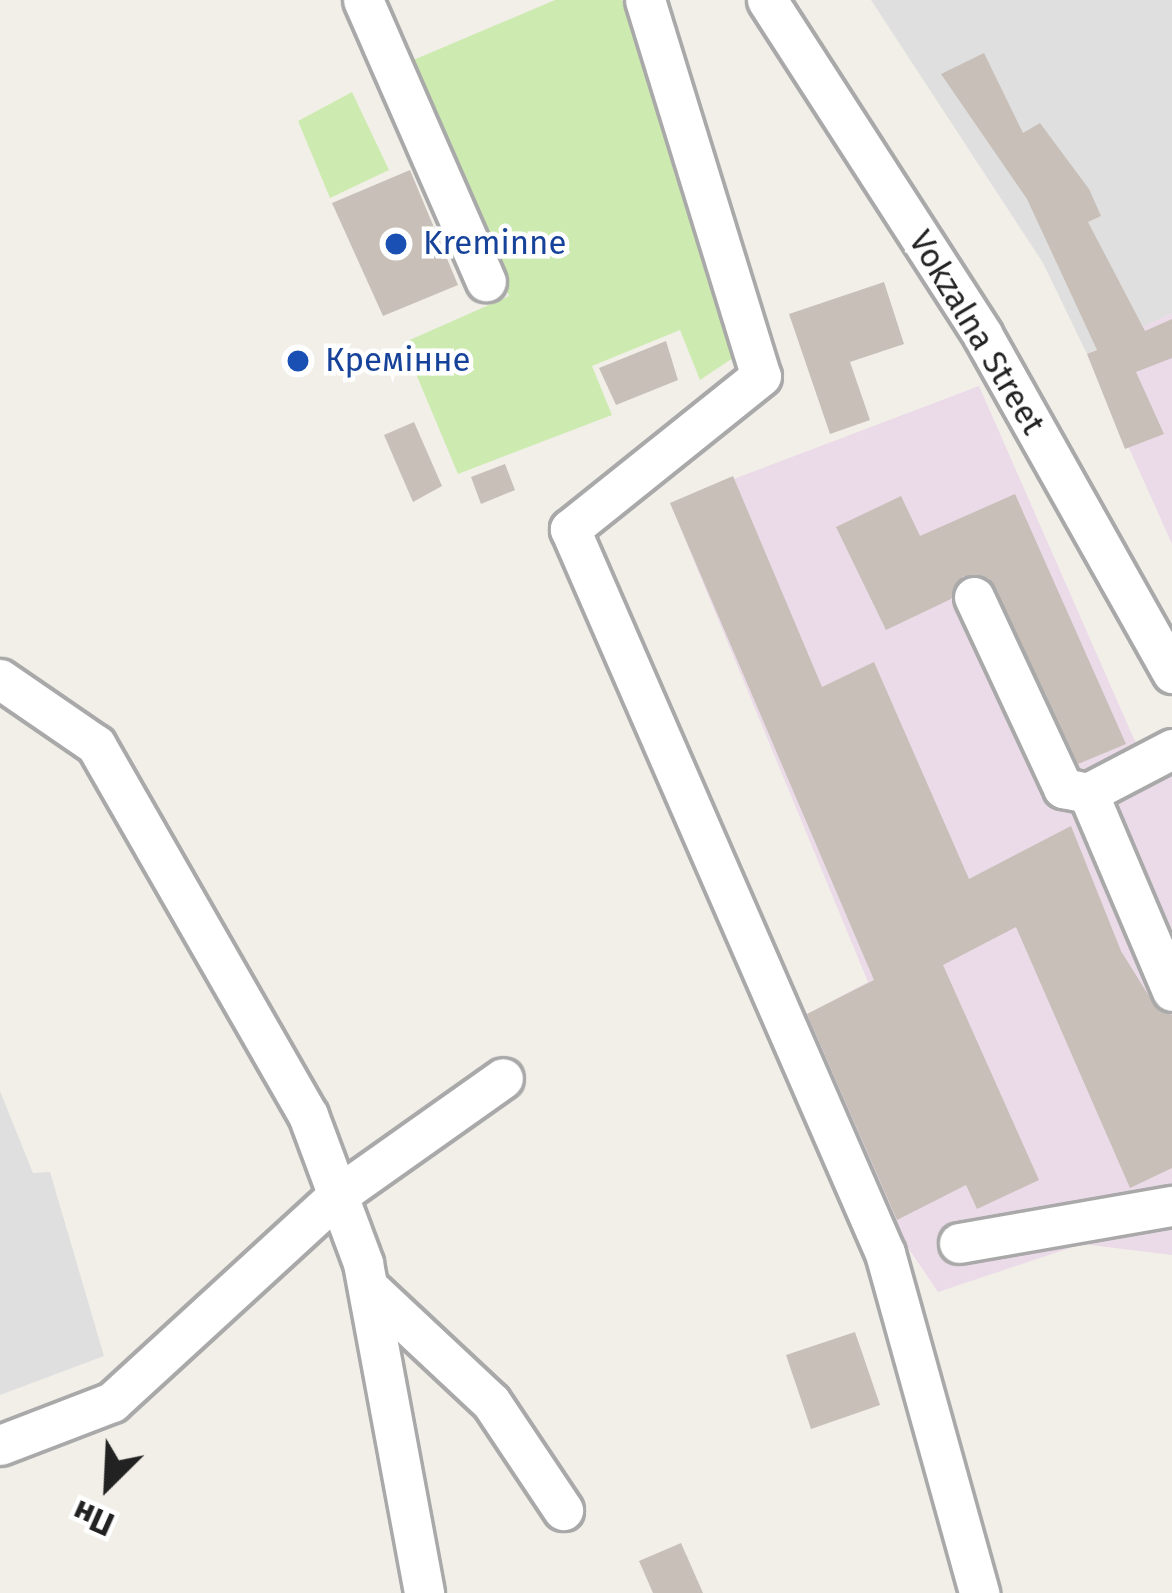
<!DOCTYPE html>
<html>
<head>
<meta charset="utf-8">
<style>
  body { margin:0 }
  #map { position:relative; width:1172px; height:1593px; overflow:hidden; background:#f2efe9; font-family:"Fira Sans",sans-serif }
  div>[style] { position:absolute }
  .residential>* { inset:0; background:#e0dfdf }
  .industrial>* { inset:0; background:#ebdbe8 }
  .grass>* { inset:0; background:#cdebb0 }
  .building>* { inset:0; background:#c7bfb8 }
  .roads { filter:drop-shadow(3px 0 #a9a9a9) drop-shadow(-3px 0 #a9a9a9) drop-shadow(0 3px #a9a9a9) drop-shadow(0 -3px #a9a9a9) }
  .minor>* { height:39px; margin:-19.5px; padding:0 19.5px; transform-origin:19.5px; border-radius:19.5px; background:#fff }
  .dots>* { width:33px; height:33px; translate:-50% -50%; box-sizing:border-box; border:6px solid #fff; border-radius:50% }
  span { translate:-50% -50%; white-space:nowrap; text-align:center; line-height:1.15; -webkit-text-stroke:9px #fff; paint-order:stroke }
  .transit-label { font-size:33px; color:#164399 }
  .left { translate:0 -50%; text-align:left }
  .street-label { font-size:33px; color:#222 }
  .north { position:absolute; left:48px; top:1425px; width:120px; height:120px; -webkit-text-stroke:9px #fff; paint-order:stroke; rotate:204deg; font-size:33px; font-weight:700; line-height:48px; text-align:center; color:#222 }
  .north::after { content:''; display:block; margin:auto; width:42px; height:54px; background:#222; clip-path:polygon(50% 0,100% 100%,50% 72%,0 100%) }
</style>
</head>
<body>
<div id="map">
  <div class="residential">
    <i style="clip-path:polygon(871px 0,1172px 0,1172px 313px,1087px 354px,1043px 263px)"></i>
    <i style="clip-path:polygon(0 1091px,33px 1173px,50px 1172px,104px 1356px,0 1395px)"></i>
  </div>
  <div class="industrial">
    <i style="clip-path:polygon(1172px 313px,1172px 544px,1087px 354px)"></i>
    <i style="clip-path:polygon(979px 386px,1134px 739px,1156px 768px,1172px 768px,1172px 1255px,1082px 1244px,938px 1292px,898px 1233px,803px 1016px,868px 982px,670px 503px)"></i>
  </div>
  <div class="grass">
    <i style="clip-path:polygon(555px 0,622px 0,737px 335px,733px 358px,700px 380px,680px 330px,592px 366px,612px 415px,458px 474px,403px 343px,509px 296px,411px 61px)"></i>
    <i style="clip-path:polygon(352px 92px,389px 170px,330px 198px,298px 121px)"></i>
  </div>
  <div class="building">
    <i style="clip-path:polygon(984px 53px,1023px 133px,1040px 123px,1089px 189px,1101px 216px,1088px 222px,1145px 331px,1172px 319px,1172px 358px,1136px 372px,1164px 434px,1125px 449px,1087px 354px,1097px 350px,1027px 199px,941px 74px)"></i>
    <i style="clip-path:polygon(410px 170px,458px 285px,383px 316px,332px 203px)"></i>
    <i style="clip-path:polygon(884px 282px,904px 344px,850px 362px,870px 420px,830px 434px,789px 314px)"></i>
    <i style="clip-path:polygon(666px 341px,678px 380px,616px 405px,599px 368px)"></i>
    <i style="clip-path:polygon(414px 422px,442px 486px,413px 502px,384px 435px)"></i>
    <i style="clip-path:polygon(505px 464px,515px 490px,481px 504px,471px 477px)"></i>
    <i style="clip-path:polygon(733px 476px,822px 687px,874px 662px,969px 879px,1071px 826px,1121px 951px,1157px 1009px,1172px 1015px,1172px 1168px,1130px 1188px,1016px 927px,943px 965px,1039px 1180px,977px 1209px,966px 1185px,897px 1220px,807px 1014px,874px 980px,670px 503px)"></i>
    <i style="clip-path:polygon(1015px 494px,1126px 744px,1078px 764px,989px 578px,963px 576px,951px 599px,886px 630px,836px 527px,901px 496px,920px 536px)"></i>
    <i style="clip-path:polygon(855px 1332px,880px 1405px,811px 1429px,786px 1355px)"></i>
    <i style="clip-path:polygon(681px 1543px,703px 1593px,653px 1593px,639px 1561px)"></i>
  </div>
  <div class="roads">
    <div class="minor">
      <i style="left:363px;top:0;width:307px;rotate:66.4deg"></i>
      <i style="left:645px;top:0;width:393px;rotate:72.9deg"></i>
      <i style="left:761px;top:376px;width:245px;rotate:141.3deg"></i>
      <i style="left:570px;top:529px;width:790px;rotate:66.49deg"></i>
      <i style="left:885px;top:1253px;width:353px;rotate:74.5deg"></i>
      <i style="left:767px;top:0;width:397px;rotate:57.2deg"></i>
      <i style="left:982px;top:334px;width:389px;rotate:60.7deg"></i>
      <i style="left:974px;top:597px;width:211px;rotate:65deg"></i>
      <i style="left:1063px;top:788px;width:25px;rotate:11deg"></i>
      <i style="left:0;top:679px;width:116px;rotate:34.5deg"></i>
      <i style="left:96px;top:745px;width:426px;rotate:60.2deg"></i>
      <i style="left:308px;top:1115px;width:158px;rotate:69.6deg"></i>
      <i style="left:363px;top:1263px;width:336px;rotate:79.5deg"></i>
      <i style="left:1172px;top:749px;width:95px;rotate:152.4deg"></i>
      <i style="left:1088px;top:793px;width:215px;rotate:67deg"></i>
      <i style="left:959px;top:1243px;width:216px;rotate:-9.9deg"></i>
      <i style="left:368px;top:1287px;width:168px;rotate:43.1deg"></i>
      <i style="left:491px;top:1402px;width:130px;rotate:56.3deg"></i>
      <i style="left:0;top:1445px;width:120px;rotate:-21deg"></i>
      <i style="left:112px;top:1402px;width:306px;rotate:-42.5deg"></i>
      <i style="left:338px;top:1195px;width:202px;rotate:-35.3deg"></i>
    </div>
  </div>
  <div class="dots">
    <i style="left:396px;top:244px;background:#1a4fb4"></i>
    <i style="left:298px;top:361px;background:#1a4fb4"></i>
  </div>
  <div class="transit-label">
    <span class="left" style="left:423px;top:244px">Kreminne</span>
    <span class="left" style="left:325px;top:361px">Кремінне</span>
  </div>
  <div class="street-label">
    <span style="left:976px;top:333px;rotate:59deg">Vokzalna Street</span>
  </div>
  <div class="north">Пн</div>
</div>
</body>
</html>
